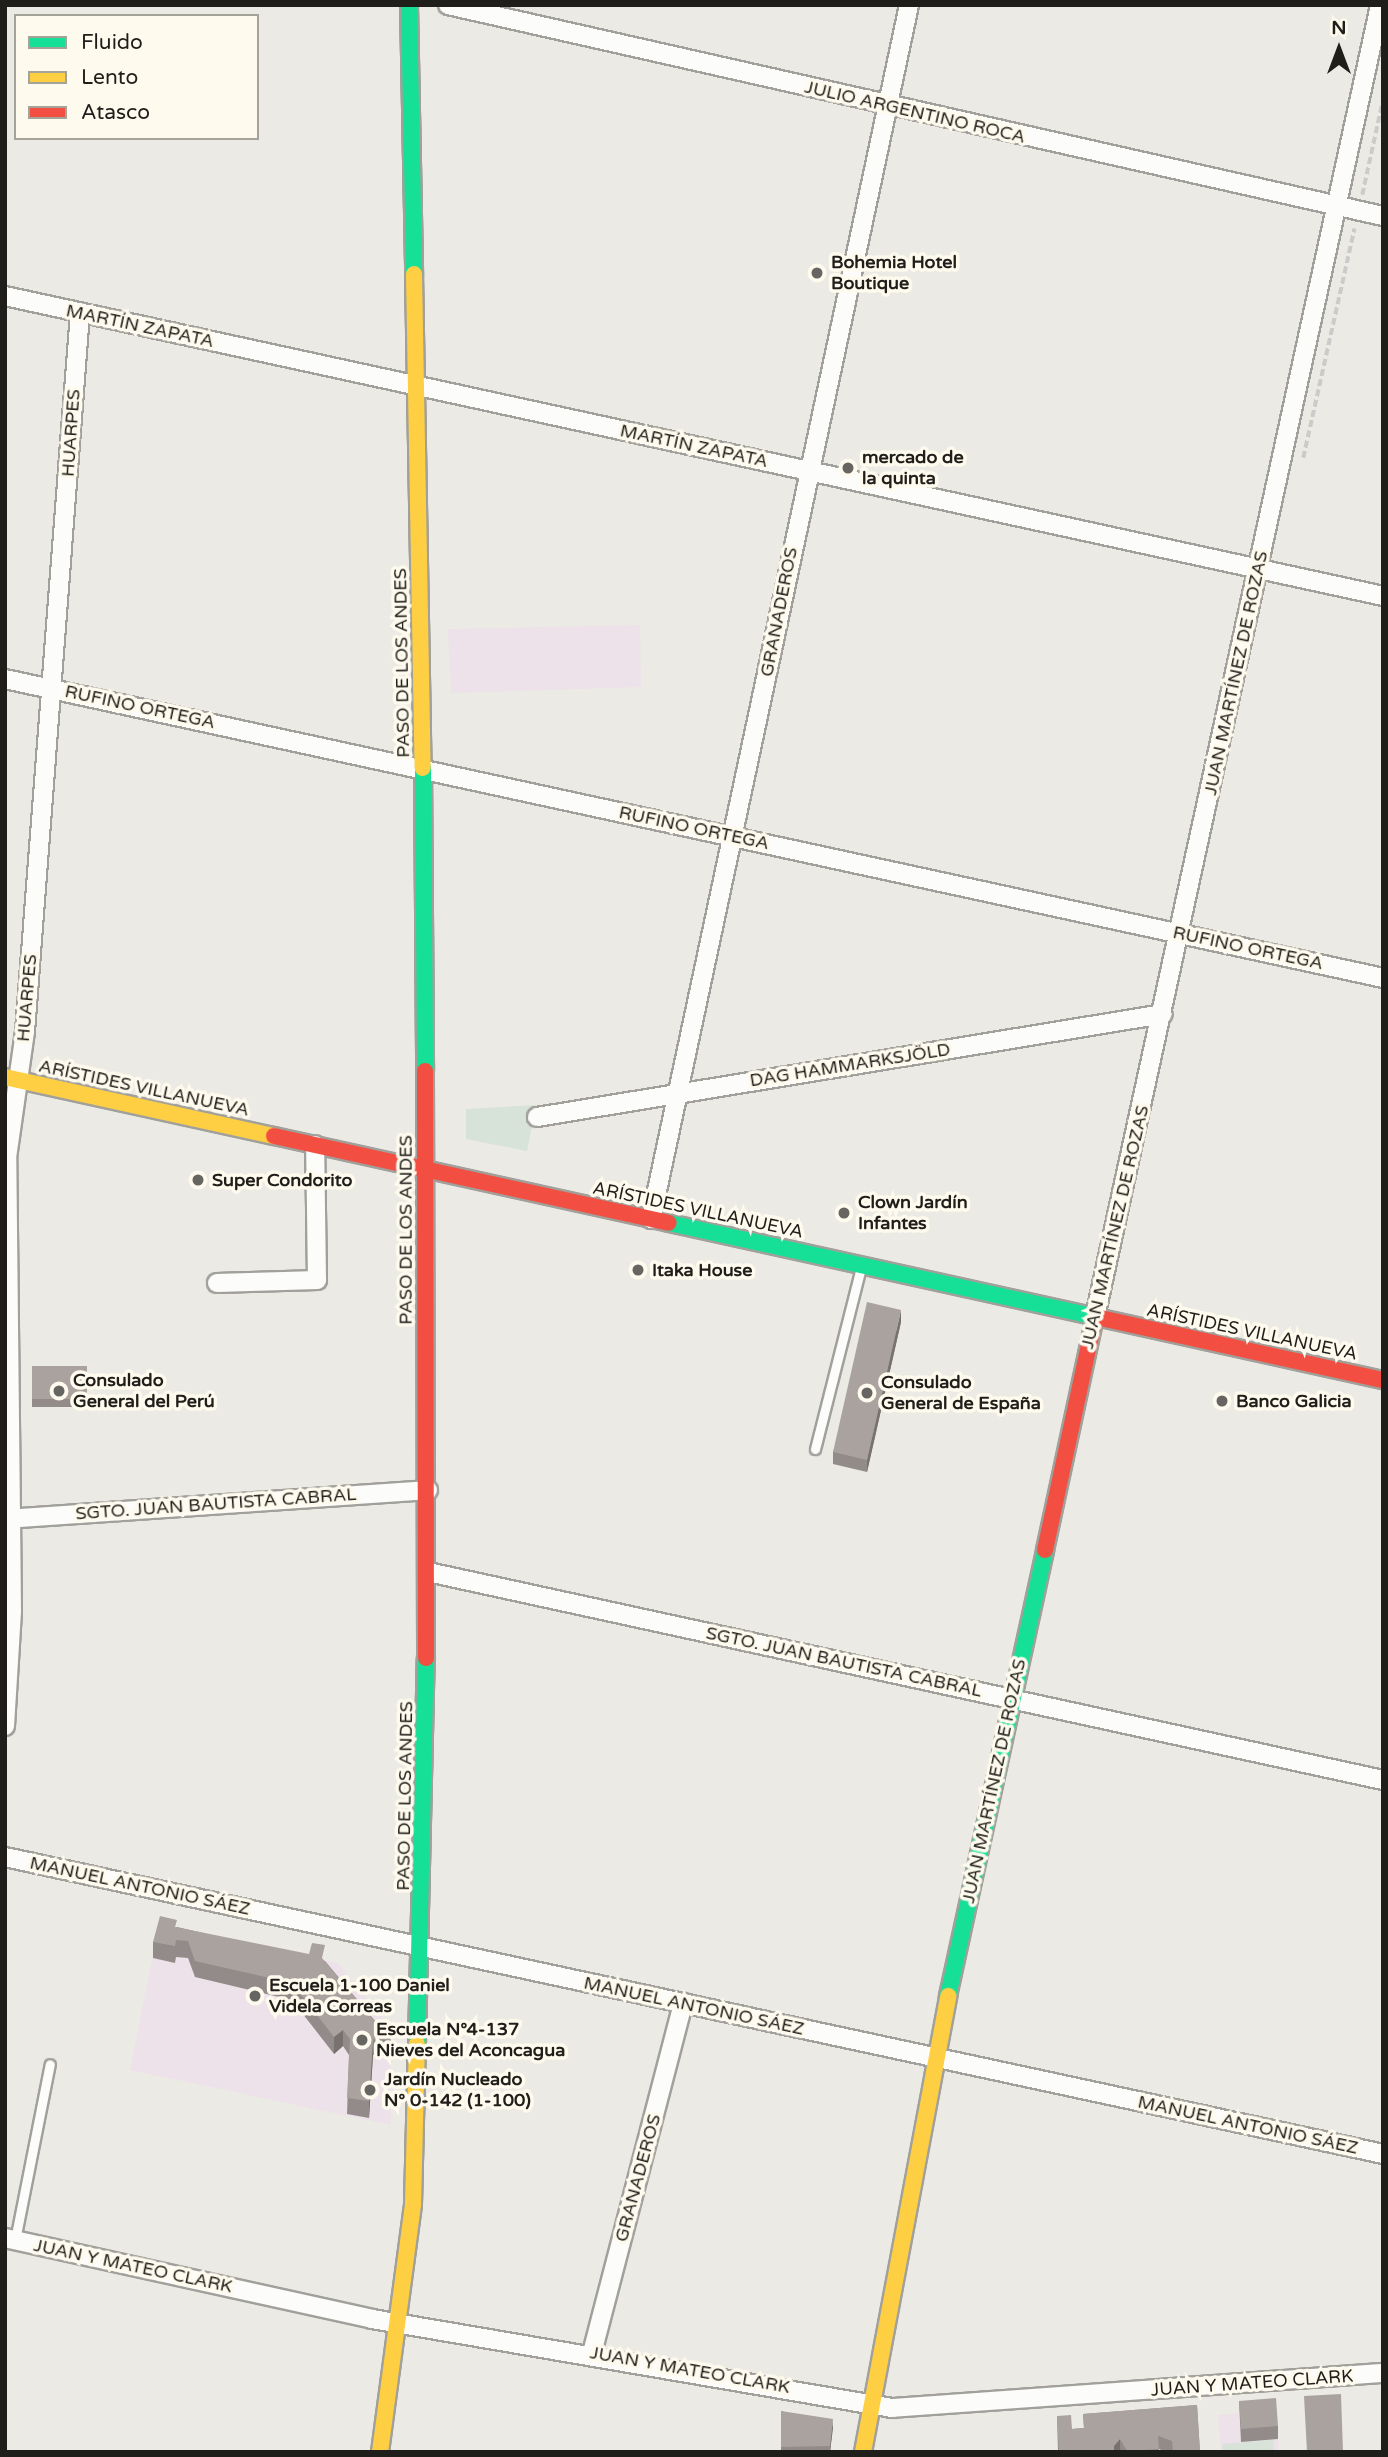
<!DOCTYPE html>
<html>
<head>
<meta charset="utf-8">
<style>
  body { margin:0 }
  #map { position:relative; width:1388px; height:2457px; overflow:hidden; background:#eceae4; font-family:"Varela Round",sans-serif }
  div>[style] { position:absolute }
  .education>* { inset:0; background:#ede2e9 }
  .green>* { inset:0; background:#d7e2d8 }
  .path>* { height:3.5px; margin-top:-1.75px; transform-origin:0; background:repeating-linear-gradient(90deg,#cbcbc9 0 7px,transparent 0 10.5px) }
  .roads { filter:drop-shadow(2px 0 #a1a09b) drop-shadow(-2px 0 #a1a09b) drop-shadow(0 2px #a1a09b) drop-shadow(0 -2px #a1a09b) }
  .lane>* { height:9px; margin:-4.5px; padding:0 4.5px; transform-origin:4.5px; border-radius:4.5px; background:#fcfcfb }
  .street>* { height:18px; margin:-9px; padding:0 9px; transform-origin:9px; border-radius:9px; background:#fcfcfb }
  .fast>* { height:16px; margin:-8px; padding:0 8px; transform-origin:8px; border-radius:8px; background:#16e098 }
  .slow>* { height:16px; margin:-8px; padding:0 8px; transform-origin:8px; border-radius:8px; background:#ffcf43 }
  .jam>* { height:16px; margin:-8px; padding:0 8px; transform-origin:8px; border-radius:8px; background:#f24e42 }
  .wall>* { inset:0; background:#928b89 }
  .shaded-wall>* { inset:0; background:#77716f }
  .building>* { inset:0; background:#aaa29f }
  .dots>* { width:19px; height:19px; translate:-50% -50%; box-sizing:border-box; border:4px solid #fefaed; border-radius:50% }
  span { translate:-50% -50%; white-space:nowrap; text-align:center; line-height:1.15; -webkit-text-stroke:7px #fefaed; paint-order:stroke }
  .street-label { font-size:18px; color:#201e1a }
  .poi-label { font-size:18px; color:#201e1a; font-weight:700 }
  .left { translate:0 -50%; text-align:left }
  .frame { position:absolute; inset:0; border:7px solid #201e1a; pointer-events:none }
  .legend { position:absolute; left:14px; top:14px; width:245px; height:126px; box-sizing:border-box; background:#fefaed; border:2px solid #a5a299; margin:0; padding:9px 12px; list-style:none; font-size:21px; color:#201e1a }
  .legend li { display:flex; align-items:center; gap:14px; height:35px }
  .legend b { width:35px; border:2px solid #a5a299 }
  .north { position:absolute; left:1304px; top:14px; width:70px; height:70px; -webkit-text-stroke:5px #fefaed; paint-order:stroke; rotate:0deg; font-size:19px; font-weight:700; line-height:28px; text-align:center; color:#201e1a }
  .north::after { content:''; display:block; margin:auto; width:24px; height:32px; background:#201e1a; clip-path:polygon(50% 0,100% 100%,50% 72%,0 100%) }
</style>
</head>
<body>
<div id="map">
  <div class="education">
    <i style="clip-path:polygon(640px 625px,641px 687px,451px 693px,448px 629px)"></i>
    <i style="clip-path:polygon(159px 1925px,338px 1963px,391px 2029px,391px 2125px,130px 2070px)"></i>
    <i style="clip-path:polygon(1276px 2410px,1279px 2452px,1221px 2452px,1218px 2415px)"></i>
  </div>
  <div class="green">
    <i style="clip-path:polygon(536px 1105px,527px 1151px,466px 1139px,466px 1109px)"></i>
    <i style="clip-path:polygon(1273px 2440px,1274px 2452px,1223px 2452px,1222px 2444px)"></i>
  </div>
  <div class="path">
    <i style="left:1362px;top:195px;width:98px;rotate:-77.7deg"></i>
    <i style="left:1303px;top:458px;width:235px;rotate:-77.4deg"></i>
  </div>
  <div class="roads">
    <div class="lane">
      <i style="left:815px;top:1449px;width:188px;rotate:-75.8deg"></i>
      <i style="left:15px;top:2240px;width:179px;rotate:-78.8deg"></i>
    </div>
    <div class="street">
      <i style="left:448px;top:5px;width:959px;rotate:12.72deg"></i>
      <i style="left:5px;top:296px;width:1410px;rotate:12.28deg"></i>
      <i style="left:5px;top:679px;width:1410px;rotate:12.24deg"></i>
      <i style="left:537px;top:1117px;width:634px;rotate:-9.34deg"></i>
      <i style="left:651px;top:1219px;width:1241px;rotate:-78deg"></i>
      <i style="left:217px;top:1283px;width:100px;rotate:-1.7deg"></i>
      <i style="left:317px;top:1280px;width:135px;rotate:-90.8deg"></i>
      <i style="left:1095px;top:1317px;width:1343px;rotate:-77.74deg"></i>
      <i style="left:5px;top:1519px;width:424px;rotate:-3.9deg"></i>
      <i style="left:428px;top:1572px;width:977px;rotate:12.29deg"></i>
      <i style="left:5px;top:1726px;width:115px;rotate:-86.5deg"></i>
      <i style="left:12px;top:1611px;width:453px;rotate:-90.6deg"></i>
      <i style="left:7px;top:1158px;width:128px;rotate:-81.9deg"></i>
      <i style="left:25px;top:1031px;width:720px;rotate:-85.62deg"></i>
      <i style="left:5px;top:1857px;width:1410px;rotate:12.16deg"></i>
      <i style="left:5px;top:2238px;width:376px;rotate:12.4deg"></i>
      <i style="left:372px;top:2319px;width:528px;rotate:9.71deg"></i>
      <i style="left:892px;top:2408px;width:492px;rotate:-4.1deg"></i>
      <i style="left:592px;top:2353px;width:362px;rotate:-75.4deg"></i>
    </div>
    <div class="fast">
      <i style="left:409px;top:5px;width:269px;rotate:88.9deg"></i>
      <i style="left:423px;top:768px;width:303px;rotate:89.6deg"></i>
      <i style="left:669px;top:1223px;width:437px;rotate:12.4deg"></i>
      <i style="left:948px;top:1996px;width:456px;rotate:-77.7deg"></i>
      <i style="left:417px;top:2044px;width:386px;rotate:-88.7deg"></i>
    </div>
    <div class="slow">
      <i style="left:414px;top:274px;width:494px;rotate:89deg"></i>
      <i style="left:5px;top:1077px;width:275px;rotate:12.4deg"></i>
      <i style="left:380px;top:2452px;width:250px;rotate:-82.4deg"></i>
      <i style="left:413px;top:2204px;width:160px;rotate:-88.6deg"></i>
      <i style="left:863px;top:2452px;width:464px;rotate:-79.4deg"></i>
    </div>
    <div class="jam">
      <i style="left:425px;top:1071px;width:587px;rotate:89.9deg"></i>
      <i style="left:274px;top:1136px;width:404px;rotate:12.4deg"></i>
      <i style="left:1096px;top:1317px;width:294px;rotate:12.4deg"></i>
      <i style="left:1045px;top:1550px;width:238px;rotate:-77.9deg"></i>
    </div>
  </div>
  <div class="wall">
    <i style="clip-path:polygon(901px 1322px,867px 1472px,833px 1464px,833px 1452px)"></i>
    <i style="clip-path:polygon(32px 1366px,87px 1366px,87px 1407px,32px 1407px)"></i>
    <i style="clip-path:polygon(177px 1927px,325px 1961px,391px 2040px,390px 2056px,373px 2055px,369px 2118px,347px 2114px,349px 2055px,343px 2046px,334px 2054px,292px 2000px,195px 1977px,188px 1958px,176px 1957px,175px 1963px,153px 1958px,153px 1942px)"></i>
    <i style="clip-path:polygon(1239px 2401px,1278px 2426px,1278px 2439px,1241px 2442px)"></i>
    <i style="clip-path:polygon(1197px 2405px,1200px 2452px,1166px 2452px,1159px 2449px,1159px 2452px,1058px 2452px,1057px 2416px,1072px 2429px,1084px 2428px,1083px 2414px)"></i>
    <i style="clip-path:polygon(781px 2411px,833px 2427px,830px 2452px,781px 2452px)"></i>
  </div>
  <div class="shaded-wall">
    <i style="clip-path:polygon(901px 1310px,901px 1322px,867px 1472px,867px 1460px)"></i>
    <i style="clip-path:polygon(343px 2030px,343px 2046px,334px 2054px,334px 2037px)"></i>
    <i style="clip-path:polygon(373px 2039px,373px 2055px,369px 2118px,369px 2101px)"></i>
    <i style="clip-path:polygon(833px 2419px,833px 2427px,830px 2452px,830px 2446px)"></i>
    <i style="clip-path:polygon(1120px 2439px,1120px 2452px,1114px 2452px,1114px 2446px)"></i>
  </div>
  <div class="building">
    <i style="clip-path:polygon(867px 1302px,901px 1310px,867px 1460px,833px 1452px)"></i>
    <i style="clip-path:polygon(32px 1366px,87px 1366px,87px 1399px,32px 1399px)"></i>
    <i style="clip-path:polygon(160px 1916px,177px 1920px,175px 1927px,309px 1954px,312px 1943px,325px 1945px,322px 1958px,376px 2023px,391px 2023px,390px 2040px,373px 2039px,369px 2101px,347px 2098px,350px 2039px,343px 2030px,334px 2037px,292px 1983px,195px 1961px,188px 1941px,176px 1940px,175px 1946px,153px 1942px)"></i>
    <i style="clip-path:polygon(1341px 2394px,1343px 2452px,1307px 2452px,1304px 2396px)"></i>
    <i style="clip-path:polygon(1276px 2398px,1278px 2426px,1241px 2429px,1239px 2401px)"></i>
    <i style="clip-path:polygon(1197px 2405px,1200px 2452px,1173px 2452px,1172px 2441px,1158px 2436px,1159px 2449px,1127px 2451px,1120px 2439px,1114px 2446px,1114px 2452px,1059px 2452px,1057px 2416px,1071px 2415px,1072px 2429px,1084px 2428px,1083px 2414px)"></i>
    <i style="clip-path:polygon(781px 2411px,833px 2419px,830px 2446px,781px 2447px)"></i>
  </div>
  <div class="dots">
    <i style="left:817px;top:273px;background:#676561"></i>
    <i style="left:848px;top:468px;background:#676561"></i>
    <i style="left:198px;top:1180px;background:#676561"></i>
    <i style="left:844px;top:1213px;background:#676561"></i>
    <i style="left:638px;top:1270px;background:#676561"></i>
    <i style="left:59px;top:1391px;background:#676561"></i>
    <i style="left:867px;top:1393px;background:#676561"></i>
    <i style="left:1222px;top:1401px;background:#676561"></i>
    <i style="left:255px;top:1996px;background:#676561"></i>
    <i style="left:362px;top:2040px;background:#676561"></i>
    <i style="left:370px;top:2090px;background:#676561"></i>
  </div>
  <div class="street-label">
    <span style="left:915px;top:112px;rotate:13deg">JULIO ARGENTINO ROCA</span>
    <span style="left:140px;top:326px;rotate:12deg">MARTÍN ZAPATA</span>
    <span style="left:71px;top:433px;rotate:-86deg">HUARPES</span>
    <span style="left:694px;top:446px;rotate:12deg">MARTÍN ZAPATA</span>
    <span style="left:779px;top:612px;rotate:-79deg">GRANADEROS</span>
    <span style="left:402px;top:663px;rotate:-91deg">PASO DE LOS ANDES</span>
    <span style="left:1236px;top:673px;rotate:-78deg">JUAN MARTÍNEZ DE ROZAS</span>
    <span style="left:140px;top:707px;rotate:12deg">RUFINO ORTEGA</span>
    <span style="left:694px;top:828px;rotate:12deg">RUFINO ORTEGA</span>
    <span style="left:1248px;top:948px;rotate:12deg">RUFINO ORTEGA</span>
    <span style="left:27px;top:998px;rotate:-85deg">HUARPES</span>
    <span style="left:850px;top:1065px;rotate:-9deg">DAG HAMMARKSJÖLD</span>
    <span style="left:144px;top:1088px;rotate:12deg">ARÍSTIDES VILLANUEVA</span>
    <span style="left:698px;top:1210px;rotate:12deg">ARÍSTIDES VILLANUEVA</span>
    <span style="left:1115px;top:1227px;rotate:-77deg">JUAN MARTÍNEZ DE ROZAS</span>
    <span style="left:406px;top:1230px;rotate:-90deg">PASO DE LOS ANDES</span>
    <span style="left:1252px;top:1332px;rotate:12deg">ARÍSTIDES VILLANUEVA</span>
    <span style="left:216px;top:1504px;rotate:-4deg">SGTO. JUAN BAUTISTA CABRAL</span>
    <span style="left:844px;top:1662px;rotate:12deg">SGTO. JUAN BAUTISTA CABRAL</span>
    <span style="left:994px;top:1781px;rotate:-78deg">JUAN MARTÍNEZ DE ROZAS</span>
    <span style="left:405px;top:1796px;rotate:-89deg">PASO DE LOS ANDES</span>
    <span style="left:140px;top:1886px;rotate:12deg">MANUEL ANTONIO SÁEZ</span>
    <span style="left:694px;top:2006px;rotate:12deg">MANUEL ANTONIO SÁEZ</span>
    <span style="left:1248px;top:2125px;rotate:12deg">MANUEL ANTONIO SÁEZ</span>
    <span style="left:638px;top:2178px;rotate:-75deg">GRANADEROS</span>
    <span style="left:133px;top:2266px;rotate:12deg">JUAN Y MATEO CLARK</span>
    <span style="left:690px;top:2370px;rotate:10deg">JUAN Y MATEO CLARK</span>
    <span style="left:1252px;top:2383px;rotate:-4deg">JUAN Y MATEO CLARK</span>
  </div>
  <div class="poi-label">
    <span class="left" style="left:831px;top:273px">Bohemia Hotel<br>Boutique</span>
    <span class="left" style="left:862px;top:468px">mercado de<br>la quinta</span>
    <span class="left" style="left:212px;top:1180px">Super Condorito</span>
    <span class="left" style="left:858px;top:1213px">Clown Jardín<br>Infantes</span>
    <span class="left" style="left:652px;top:1270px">Itaka House</span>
    <span class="left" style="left:73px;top:1391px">Consulado<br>General del Perú</span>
    <span class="left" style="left:881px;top:1393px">Consulado<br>General de España</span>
    <span class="left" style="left:1236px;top:1401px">Banco Galicia</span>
    <span class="left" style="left:269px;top:1996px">Escuela 1-100 Daniel<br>Videla Correas</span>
    <span class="left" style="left:376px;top:2040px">Escuela N°4-137<br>Nieves del Aconcagua</span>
    <span class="left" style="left:384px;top:2090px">Jardín Nucleado<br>N° 0-142 (1-100)</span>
  </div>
  <div class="frame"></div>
  <ul class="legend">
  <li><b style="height:9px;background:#16e098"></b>Fluido</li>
  <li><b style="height:9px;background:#ffcf43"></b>Lento</li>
  <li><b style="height:9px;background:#f24e42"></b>Atasco</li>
  </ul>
  <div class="north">N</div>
</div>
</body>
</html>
